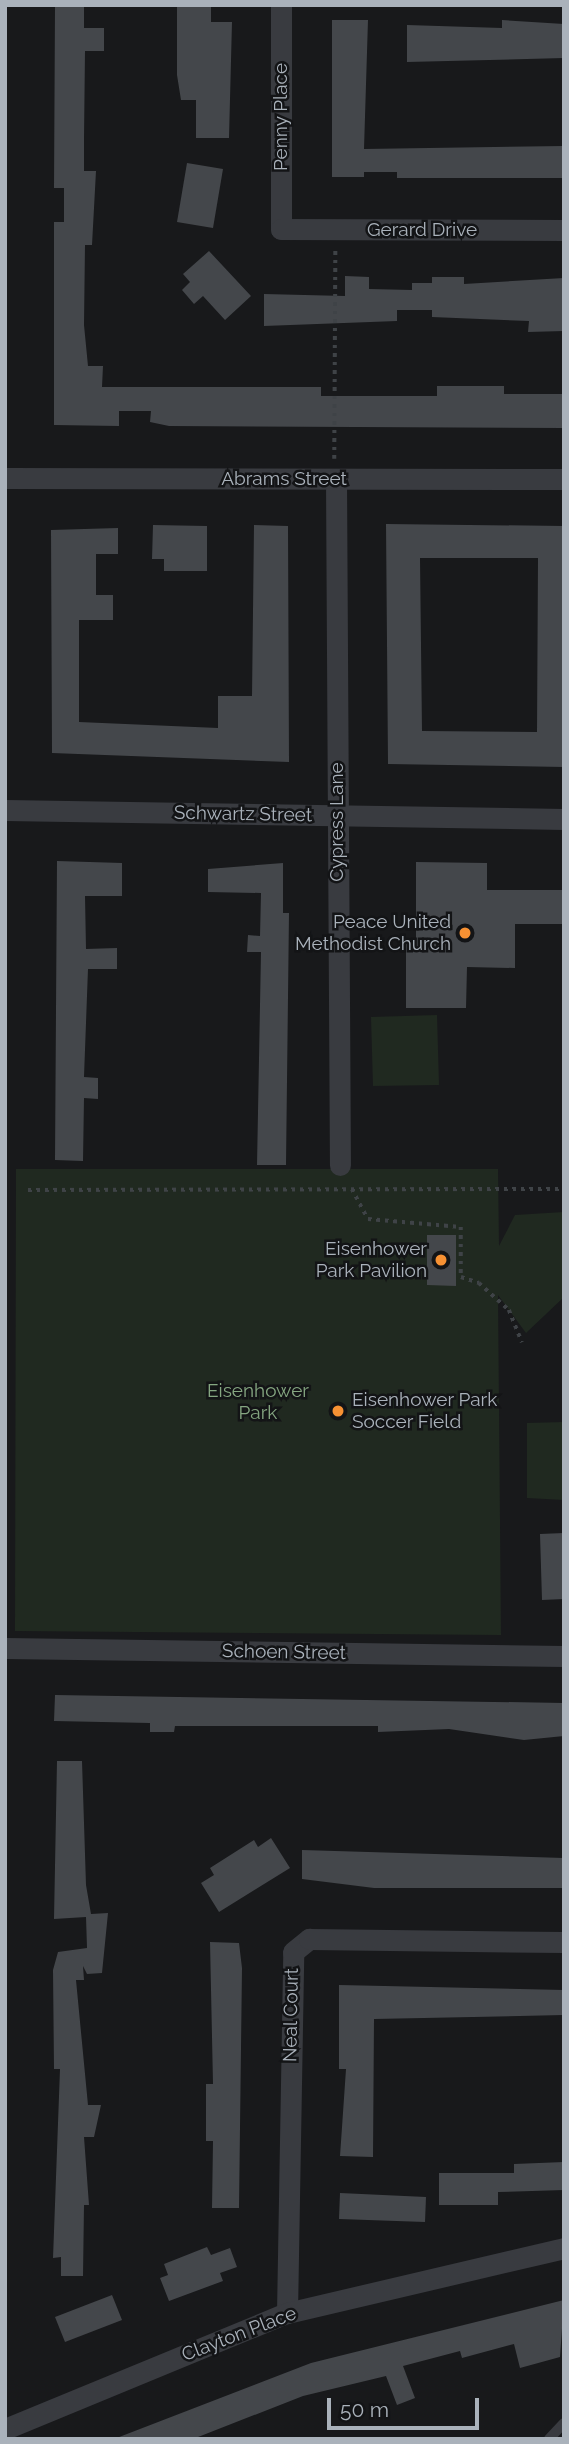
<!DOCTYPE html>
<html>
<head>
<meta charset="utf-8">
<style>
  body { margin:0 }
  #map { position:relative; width:569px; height:2444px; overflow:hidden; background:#18191b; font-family:Raleway,sans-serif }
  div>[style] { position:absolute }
  .green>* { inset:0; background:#202920 }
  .building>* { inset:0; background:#44474b }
  .path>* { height:3.5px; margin-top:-1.75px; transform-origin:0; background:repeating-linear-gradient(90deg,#3f4347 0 3.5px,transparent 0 8.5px) }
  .lane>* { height:10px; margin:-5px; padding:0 5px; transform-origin:5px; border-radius:5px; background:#393b40 }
  .street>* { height:21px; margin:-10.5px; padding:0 10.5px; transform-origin:10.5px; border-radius:10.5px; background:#393b40 }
  .dots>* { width:19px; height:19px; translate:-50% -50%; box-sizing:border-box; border:4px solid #131416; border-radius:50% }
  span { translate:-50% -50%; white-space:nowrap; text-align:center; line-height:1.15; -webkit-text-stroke:5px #131416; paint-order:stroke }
  .street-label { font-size:19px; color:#aab2bb }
  .poi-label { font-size:19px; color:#aab2bb }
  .right { translate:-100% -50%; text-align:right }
  .left { translate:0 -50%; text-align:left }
  .park-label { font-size:19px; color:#85a681 }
  .frame { position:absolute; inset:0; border:7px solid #aab2bb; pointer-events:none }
  .scale { position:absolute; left:327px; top:2398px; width:152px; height:32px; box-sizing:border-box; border:4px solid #aab2bb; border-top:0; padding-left:9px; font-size:21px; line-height:24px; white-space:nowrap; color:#aab2bb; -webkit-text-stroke:5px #131416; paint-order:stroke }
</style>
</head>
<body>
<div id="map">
  <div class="green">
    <i style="clip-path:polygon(437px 1015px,439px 1085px,373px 1086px,371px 1017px)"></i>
    <i style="clip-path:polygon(16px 1169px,498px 1169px,499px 1246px,515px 1215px,564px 1212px,564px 1297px,526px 1333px,498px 1295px,501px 1635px,15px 1631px)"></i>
    <i style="clip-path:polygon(564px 1422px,564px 1500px,527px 1498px,527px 1423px)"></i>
  </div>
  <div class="building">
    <i style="clip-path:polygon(55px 5px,84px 5px,84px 28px,104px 28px,104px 51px,85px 51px,84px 139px,84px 171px,96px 171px,92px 245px,85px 245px,84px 325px,88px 366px,103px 366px,102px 387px,321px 387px,321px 396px,437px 396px,437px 386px,504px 386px,504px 394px,564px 394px,564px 428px,169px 426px,150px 422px,151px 411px,119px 411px,119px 426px,54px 425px,54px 222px,64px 222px,64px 188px,54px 188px)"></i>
    <i style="clip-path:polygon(177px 5px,211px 5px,211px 22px,232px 22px,229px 138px,196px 138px,196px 100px,181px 100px,177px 75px)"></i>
    <i style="clip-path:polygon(332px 20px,368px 20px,364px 149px,564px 146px,564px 178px,397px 178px,397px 172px,364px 172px,364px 177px,332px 177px)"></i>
    <i style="clip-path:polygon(502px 20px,564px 24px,564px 58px,407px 62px,407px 25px,502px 28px)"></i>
    <i style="clip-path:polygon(187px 163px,223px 169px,213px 228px,177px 222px)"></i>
    <i style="clip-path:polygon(209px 251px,251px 296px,225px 320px,203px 296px,194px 304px,182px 290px,190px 282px,183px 274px)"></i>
    <i style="clip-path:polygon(345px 276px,369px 277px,369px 289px,412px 290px,412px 283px,432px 283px,432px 277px,464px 277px,464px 284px,564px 278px,564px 331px,528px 332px,529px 321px,432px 317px,432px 310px,397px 310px,397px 321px,264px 326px,264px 294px,345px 296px)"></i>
    <i style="clip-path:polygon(evenodd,386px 524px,564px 526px,564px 767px,388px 764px,386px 524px,420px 558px,538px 558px,537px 732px,422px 731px,420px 558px)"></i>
    <i style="clip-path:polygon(153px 525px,207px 526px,207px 571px,164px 571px,164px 559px,152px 559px)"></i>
    <i style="clip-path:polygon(254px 525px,288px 526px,289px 762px,52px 753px,51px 530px,118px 528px,118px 554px,96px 554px,96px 595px,113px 595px,113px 620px,79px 620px,79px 722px,218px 728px,218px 696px,252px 696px)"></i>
    <i style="clip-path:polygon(57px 861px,122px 863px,122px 896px,85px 896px,86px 949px,117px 948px,117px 969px,88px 969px,84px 1077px,98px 1078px,98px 1099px,84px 1098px,83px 1161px,55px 1160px)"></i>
    <i style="clip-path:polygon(416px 862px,487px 863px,487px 890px,564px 890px,564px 924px,515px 924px,515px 968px,467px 967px,466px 1008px,406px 1008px,406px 942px,416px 942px)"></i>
    <i style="clip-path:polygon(283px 863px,283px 913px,289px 913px,286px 1165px,257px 1165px,261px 952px,247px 952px,248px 935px,260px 936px,261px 893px,208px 892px,208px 869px)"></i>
    <i style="clip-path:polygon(427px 1235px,456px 1235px,456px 1286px,427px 1285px)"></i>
    <i style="clip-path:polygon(564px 1533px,564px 1599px,542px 1600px,540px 1534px)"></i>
    <i style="clip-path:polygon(55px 1695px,564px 1703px,564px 1736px,524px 1740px,449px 1729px,378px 1732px,378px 1726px,175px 1726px,174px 1732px,150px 1732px,150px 1723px,54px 1721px)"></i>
    <i style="clip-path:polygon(57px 1761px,82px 1761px,86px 1885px,91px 1914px,108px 1913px,102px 1973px,87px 1974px,83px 1966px,84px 1980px,76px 1980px,88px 2105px,101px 2105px,94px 2137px,84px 2137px,89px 2205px,84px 2205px,83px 2276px,61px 2276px,61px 2257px,53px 2258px,60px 2069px,54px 2069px,53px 1970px,58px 1952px,87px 1948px,86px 1917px,54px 1919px)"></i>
    <i style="clip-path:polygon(271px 1838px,290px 1868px,219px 1912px,201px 1883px,214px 1875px,210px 1868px,254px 1840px,258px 1847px)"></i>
    <i style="clip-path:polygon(302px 1850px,564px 1858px,564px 1888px,374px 1888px,302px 1879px)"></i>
    <i style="clip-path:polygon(210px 1942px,239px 1943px,242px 1968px,239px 2208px,212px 2208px,213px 2141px,206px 2141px,206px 2084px,213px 2084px)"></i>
    <i style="clip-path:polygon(339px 1985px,564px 1990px,564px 2015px,374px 2019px,373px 2157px,340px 2156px,346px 2069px,339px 2069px)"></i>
    <i style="clip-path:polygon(564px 2162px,564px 2190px,498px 2192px,498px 2205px,439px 2205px,439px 2173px,514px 2173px,514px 2164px)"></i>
    <i style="clip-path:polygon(340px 2193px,426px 2197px,425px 2222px,339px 2219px)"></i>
    <i style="clip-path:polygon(207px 2247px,211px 2255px,230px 2248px,237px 2267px,220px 2273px,223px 2281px,169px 2301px,160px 2278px,168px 2275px,164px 2264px)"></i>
    <i style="clip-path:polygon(112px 2295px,122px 2320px,65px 2342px,55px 2317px)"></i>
    <i style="clip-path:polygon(564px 2300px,560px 2357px,520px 2368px,514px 2344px,462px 2358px,460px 2351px,403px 2366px,415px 2398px,397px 2405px,386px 2376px,303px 2396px,193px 2439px,114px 2439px,311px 2363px)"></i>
  </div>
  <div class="path">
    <i style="left:334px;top:459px;width:209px;rotate:-89.7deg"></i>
    <i style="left:352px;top:1189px;width:34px;rotate:62deg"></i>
    <i style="left:368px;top:1219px;width:93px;rotate:4.9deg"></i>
    <i style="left:461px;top:1227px;width:50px;rotate:90deg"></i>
    <i style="left:461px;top:1277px;width:19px;rotate:18deg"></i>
    <i style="left:479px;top:1283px;width:40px;rotate:42deg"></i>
    <i style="left:509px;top:1310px;width:35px;rotate:68deg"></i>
    <i style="left:28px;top:1190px;width:536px;rotate:-0.11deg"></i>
  </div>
  <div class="lane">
    <i style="left:549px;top:2439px;width:22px;rotate:-47deg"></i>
  </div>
  <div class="street">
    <i style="left:281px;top:5px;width:224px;rotate:90deg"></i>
    <i style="left:281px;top:229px;width:283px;rotate:0.2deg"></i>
    <i style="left:5px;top:478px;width:559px;rotate:0.1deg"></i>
    <i style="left:336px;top:479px;width:686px;rotate:89.67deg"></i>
    <i style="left:5px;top:810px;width:559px;rotate:0.92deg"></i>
    <i style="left:5px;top:1648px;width:559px;rotate:0.82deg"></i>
    <i style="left:287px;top:2313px;width:361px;rotate:-89deg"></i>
    <i style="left:293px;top:1952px;width:21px;rotate:-39deg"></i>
    <i style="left:309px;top:1939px;width:255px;rotate:0.7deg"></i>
    <i style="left:5px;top:2429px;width:305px;rotate:-22.4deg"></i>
    <i style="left:287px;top:2313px;width:285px;rotate:-13.2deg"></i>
  </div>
  <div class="dots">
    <i style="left:465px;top:933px;background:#f79133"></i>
    <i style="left:441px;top:1260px;background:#f79133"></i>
    <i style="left:338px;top:1411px;background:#f79133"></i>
  </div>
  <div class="street-label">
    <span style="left:281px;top:117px;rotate:-90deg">Penny Place</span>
    <span style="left:422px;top:230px">Gerard Drive</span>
    <span style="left:284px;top:479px">Abrams Street</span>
    <span style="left:243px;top:814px;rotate:1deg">Schwartz Street</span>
    <span style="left:337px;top:822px;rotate:-90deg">Cypress Lane</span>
    <span style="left:284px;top:1652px;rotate:1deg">Schoen Street</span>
    <span style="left:291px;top:2015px;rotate:-89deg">Neal Court</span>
    <span style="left:239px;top:2334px;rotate:-21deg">Clayton Place</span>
  </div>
  <div class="poi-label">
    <span class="right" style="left:451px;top:933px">Peace United<br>Methodist Church</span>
    <span class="right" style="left:427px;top:1260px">Eisenhower<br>Park Pavilion</span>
    <span class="left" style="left:352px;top:1411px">Eisenhower Park<br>Soccer Field</span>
  </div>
  <div class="park-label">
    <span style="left:258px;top:1402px">Eisenhower<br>Park</span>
  </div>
  <div class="frame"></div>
  <div class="scale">50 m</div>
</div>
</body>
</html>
